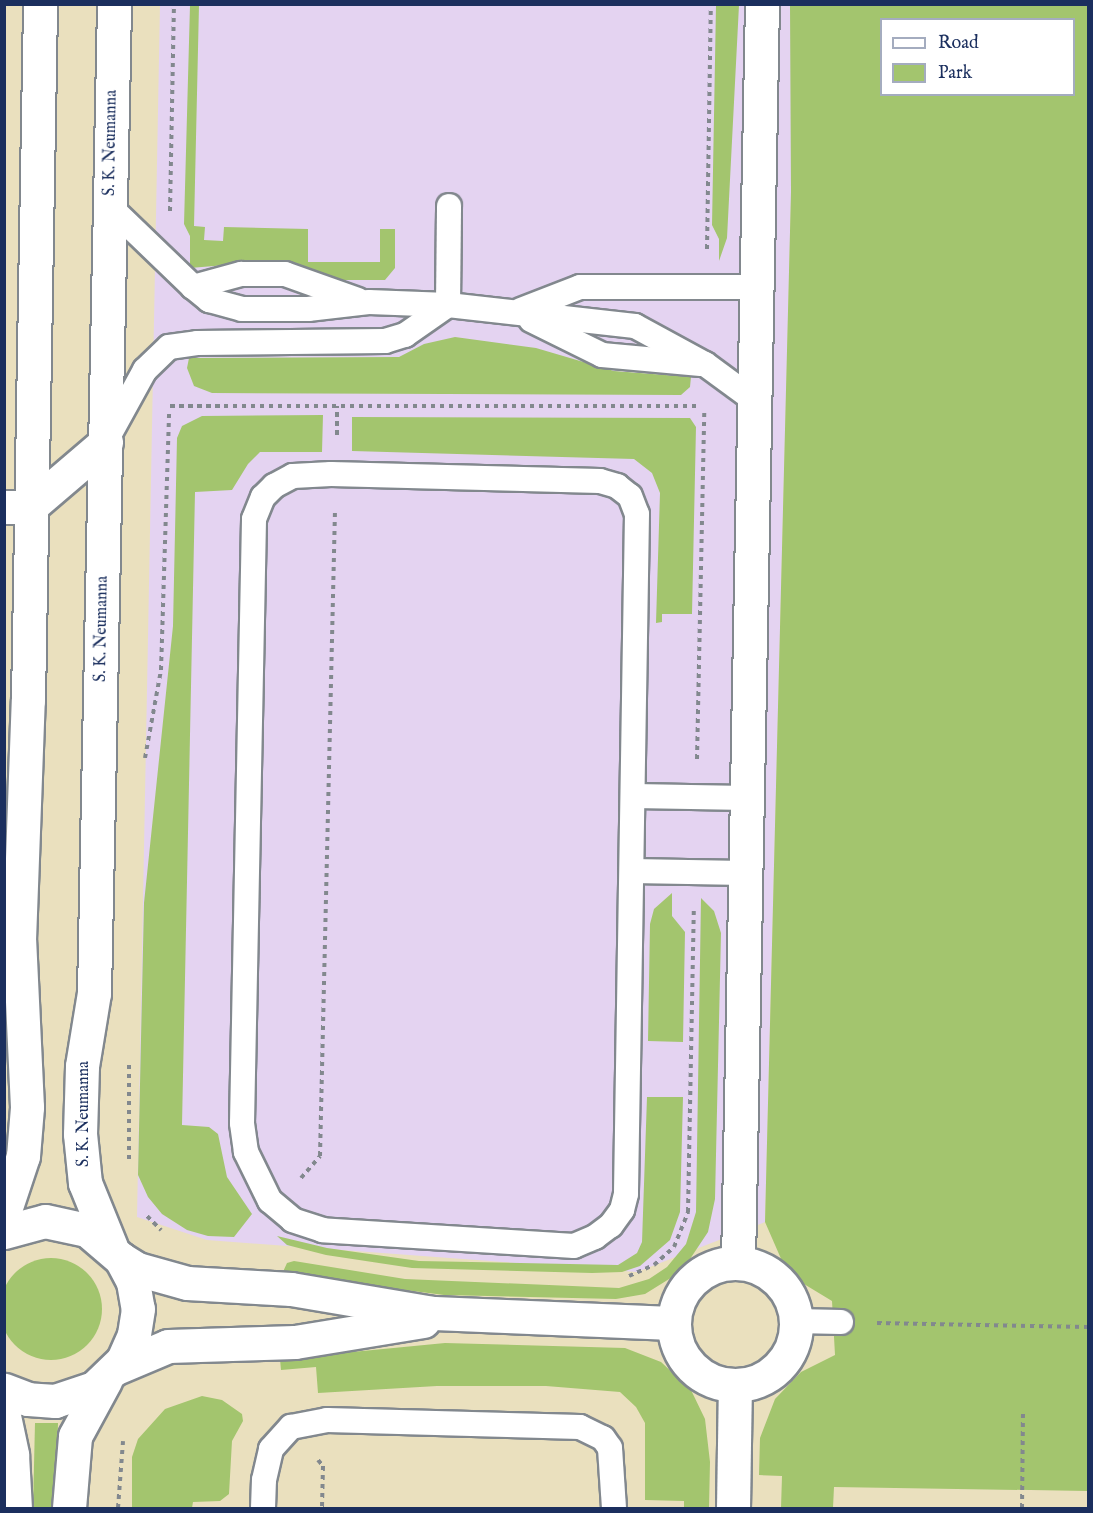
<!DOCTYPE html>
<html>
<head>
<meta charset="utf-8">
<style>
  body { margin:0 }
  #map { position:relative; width:1093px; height:1513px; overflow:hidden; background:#eae0be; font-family:"IM FELL English",serif }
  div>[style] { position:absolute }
  .built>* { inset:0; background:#e4d3f1 }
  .green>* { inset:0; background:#a3c56e }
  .round { border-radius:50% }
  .path>* { height:4px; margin-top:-2px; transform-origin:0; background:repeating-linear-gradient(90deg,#82888e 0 4.5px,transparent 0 9px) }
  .roads { filter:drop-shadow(2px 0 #82888e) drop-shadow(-2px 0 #82888e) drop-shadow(0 2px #82888e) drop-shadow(0 -2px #82888e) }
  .lane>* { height:24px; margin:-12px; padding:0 12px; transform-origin:12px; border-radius:12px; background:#fff }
  .street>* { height:33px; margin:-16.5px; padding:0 16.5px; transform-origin:16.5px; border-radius:16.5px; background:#fff }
  .street>.ring { margin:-16.5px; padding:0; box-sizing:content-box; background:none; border:33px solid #fff; border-radius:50% }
  .secondary>* { height:33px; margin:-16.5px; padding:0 16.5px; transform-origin:16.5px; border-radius:16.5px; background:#fff }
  span { translate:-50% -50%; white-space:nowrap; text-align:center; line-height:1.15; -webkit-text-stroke:4.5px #fff; paint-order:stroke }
  .street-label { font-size:16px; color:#1b2f5e }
  .frame { position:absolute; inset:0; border:6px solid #1b2f5e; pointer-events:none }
  .legend { position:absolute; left:880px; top:18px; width:195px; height:78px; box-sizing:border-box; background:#fff; border:2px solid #a4acbf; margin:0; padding:8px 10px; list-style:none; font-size:18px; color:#1b2f5e }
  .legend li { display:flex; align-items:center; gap:12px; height:30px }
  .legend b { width:30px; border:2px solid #a4acbf }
</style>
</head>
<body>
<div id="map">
  <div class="built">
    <i style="clip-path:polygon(160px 5px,796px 5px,765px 1222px,637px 1272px,207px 1240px,137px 1217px)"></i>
  </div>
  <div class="green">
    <i style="clip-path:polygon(190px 5px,199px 5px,194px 226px,205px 227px,204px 240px,223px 241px,224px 227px,308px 229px,308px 262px,380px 262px,380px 229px,395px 229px,395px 268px,385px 280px,335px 280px,275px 261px,190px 268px,190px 236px,184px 224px)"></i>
    <i style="clip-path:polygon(716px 5px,739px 5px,727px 238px,719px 261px,719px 239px,712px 225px)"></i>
    <i style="clip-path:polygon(evenodd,790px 5px,1088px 5px,1088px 1491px,834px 1487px,833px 1508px,781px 1508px,782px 1476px,759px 1475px,760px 1438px,775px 1399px,801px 1372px,835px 1355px,832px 1301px,799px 1281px,782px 1261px,765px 1222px,791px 192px,790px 5px,882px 20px,1074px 20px,1074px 94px,882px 94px,882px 20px)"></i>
    <i style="clip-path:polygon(455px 337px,536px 348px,614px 371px,691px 377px,690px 387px,681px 395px,212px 393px,194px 386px,187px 368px,189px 358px,399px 357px,424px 344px)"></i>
    <i style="clip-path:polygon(323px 415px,322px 452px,260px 452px,248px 464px,232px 490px,195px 492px,182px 1125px,209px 1127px,218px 1134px,227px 1177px,252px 1214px,234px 1237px,208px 1236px,187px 1230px,162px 1214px,148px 1197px,138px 1175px,144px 903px,173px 626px,177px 438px,182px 426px,202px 416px)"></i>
    <i style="clip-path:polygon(352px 417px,690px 418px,696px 427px,692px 614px,662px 614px,662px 622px,656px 623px,660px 493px,652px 473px,634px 459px,352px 451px)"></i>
    <i style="clip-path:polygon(672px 893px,672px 916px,685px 932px,683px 1042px,648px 1041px,650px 924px,654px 909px)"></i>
    <i style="clip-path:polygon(701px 898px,714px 911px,721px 933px,715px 1199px,708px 1232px,682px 1271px,645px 1294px,616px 1299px,444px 1295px,282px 1274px,287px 1263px,294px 1261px,405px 1279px,619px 1288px,649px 1279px,667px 1267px,686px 1244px,696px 1212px)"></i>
    <i style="clip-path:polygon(647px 1097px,683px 1097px,680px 1212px,670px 1240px,640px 1266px,622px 1272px,592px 1273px,412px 1268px,326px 1255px,287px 1245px,277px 1236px,327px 1248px,419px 1261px,618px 1265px,637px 1253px,642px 1242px)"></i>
    <i class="round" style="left:0;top:1258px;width:102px;height:102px"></i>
    <i style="clip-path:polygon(445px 1343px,625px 1348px,661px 1362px,691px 1390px,705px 1419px,710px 1462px,709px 1508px,684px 1508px,684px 1501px,645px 1500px,645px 1423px,636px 1407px,620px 1392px,546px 1386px,437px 1386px,318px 1393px,316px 1367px,281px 1370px,280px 1359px)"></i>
    <i style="clip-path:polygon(202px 1396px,222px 1400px,242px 1414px,243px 1421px,232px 1441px,229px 1494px,220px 1501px,193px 1502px,192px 1508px,132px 1508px,132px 1457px,138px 1439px,165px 1409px)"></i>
    <i style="clip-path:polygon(35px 1423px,58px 1423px,56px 1508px,33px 1508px)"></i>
  </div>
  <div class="path">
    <i style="left:170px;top:211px;width:207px;rotate:-88.9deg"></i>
    <i style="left:707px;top:249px;width:245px;rotate:-89.1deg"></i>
    <i style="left:170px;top:406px;width:526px"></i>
    <i style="left:337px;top:435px;width:29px;rotate:-90deg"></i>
    <i style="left:145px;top:758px;width:89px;rotate:-79.7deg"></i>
    <i style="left:161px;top:670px;width:260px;rotate:-88.2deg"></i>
    <i style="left:697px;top:759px;width:347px;rotate:-88.8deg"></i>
    <i style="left:129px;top:1159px;width:98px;rotate:-90deg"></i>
    <i style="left:301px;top:1178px;width:29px;rotate:-49deg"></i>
    <i style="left:320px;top:1156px;width:644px;rotate:-88.67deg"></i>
    <i style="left:147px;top:1216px;width:20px;rotate:45deg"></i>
    <i style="left:629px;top:1276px;width:27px;rotate:-24deg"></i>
    <i style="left:654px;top:1265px;width:27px;rotate:-42deg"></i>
    <i style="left:674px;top:1247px;width:38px;rotate:-68deg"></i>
    <i style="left:688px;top:1212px;width:302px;rotate:-88.9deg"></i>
    <i style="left:877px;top:1323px;width:211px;rotate:1.1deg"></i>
    <i style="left:318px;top:1460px;width:8px;rotate:50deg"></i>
    <i style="left:323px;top:1466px;width:42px;rotate:91.4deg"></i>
    <i style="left:118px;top:1508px;width:67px;rotate:-85.7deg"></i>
    <i style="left:1022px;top:1508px;width:94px;rotate:-89.4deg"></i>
  </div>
  <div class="roads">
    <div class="lane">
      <i style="left:110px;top:207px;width:115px;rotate:43.9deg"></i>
      <i style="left:193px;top:287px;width:50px;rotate:-15.2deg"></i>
      <i style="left:241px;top:274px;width:44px"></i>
      <i style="left:285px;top:274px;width:77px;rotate:19.6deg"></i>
      <i style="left:193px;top:287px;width:21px;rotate:39deg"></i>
      <i style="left:209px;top:300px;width:34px;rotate:15deg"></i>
      <i style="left:242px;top:309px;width:66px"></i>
      <i style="left:308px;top:309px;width:61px;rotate:-6.5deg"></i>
      <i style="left:369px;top:302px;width:79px;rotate:2.2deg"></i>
      <i style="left:448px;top:305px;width:188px;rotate:6.4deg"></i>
      <i style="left:635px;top:326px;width:80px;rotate:28.5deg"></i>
      <i style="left:705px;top:364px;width:61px;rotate:36.3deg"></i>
      <i style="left:448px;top:305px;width:99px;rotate:-89.4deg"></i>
      <i style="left:521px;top:310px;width:63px;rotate:-21.3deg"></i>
      <i style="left:580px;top:287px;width:177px"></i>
      <i style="left:531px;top:320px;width:79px;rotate:26.2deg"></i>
      <i style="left:602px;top:355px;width:99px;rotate:5.2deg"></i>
      <i style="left:107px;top:439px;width:79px;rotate:-61.2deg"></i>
      <i style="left:145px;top:370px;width:33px;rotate:-44deg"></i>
      <i style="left:169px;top:347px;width:28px;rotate:-8deg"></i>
      <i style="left:197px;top:343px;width:188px;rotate:-0.6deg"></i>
      <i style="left:385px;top:341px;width:21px;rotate:-17deg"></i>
      <i style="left:405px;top:335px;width:52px;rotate:-34.9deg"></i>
      <i style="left:331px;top:474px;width:269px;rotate:1.5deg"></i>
      <i style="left:600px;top:481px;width:18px;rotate:16deg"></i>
      <i style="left:617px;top:486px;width:16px;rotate:38deg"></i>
      <i style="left:630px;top:496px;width:19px;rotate:69deg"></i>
      <i style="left:637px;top:514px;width:680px;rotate:90.93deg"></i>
      <i style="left:626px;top:1194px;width:16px;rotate:104deg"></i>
      <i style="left:622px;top:1210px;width:19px;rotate:126deg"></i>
      <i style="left:611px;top:1225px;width:20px;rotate:143deg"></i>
      <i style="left:595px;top:1237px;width:23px;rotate:157deg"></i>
      <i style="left:574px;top:1246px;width:252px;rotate:-176.4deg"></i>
      <i style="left:323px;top:1230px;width:32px;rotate:-162deg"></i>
      <i style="left:293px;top:1220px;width:30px;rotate:-140deg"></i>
      <i style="left:270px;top:1201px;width:55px;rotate:-116.1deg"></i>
      <i style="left:246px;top:1152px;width:29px;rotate:-98deg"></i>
      <i style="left:242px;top:1123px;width:604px;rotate:-88.86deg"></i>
      <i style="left:254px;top:519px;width:24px;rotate:-68deg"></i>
      <i style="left:263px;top:497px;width:16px;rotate:-45deg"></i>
      <i style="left:274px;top:486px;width:21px;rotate:-28deg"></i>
      <i style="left:293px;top:476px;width:38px;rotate:-3deg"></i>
      <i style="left:634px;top:796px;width:113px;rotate:1deg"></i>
      <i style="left:632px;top:871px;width:113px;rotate:1deg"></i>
      <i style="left:796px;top:1321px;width:45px;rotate:1.3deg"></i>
      <i style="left:263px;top:1508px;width:28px;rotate:-88deg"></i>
      <i style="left:264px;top:1480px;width:32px;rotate:-77deg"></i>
      <i style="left:271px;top:1449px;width:30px;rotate:-48deg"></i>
      <i style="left:291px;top:1427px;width:37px;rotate:-11deg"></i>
      <i style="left:327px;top:1420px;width:253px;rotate:1.6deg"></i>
      <i style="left:580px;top:1427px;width:25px;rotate:26deg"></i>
      <i style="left:603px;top:1438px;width:12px;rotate:55deg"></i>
      <i style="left:610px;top:1448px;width:60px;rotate:86.2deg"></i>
    </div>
    <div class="street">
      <i style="left:4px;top:507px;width:26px"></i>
      <i style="left:30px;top:507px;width:100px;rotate:-40.5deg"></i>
      <i style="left:121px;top:1259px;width:19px;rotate:32deg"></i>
      <i style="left:137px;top:1269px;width:52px;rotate:15.6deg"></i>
      <i style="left:187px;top:1283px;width:104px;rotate:3.3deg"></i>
      <i style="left:291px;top:1289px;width:144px;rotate:9.6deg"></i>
      <i style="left:433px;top:1313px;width:240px;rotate:2.4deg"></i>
      <i class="ring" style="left:674px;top:1263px;width:89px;height:89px"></i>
      <i style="left:738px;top:1263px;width:1259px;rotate:-88.91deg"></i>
      <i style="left:116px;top:1368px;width:56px;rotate:-22.9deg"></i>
      <i style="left:168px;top:1346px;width:127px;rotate:-1.8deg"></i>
      <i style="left:295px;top:1342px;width:130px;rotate:-9.3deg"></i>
      <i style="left:733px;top:1508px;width:122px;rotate:-89.1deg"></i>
    </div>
    <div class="secondary">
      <i style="left:4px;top:1213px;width:60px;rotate:-71.6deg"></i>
      <i style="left:23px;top:1156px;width:49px;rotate:-85.3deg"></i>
      <i style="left:27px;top:1107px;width:167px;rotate:-92.7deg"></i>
      <i style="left:19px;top:940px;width:240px;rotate:-87.9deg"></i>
      <i style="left:28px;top:700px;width:696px;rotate:-89.01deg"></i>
      <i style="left:4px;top:1232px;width:42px;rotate:-15deg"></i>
      <i style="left:45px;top:1221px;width:43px;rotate:12.1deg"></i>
      <i style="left:87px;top:1230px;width:45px;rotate:40.5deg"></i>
      <i style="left:121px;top:1259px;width:26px;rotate:62deg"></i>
      <i style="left:133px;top:1282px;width:27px;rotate:80deg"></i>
      <i style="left:138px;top:1309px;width:26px;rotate:99deg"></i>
      <i style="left:134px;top:1335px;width:27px;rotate:114deg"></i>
      <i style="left:123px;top:1360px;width:40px;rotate:136deg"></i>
      <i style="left:94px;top:1388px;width:41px;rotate:161.6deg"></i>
      <i style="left:55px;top:1401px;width:27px;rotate:-176deg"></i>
      <i style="left:28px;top:1399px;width:26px;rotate:-159deg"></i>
      <i style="left:111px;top:1247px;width:69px;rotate:-112.1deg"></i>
      <i style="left:85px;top:1183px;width:49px;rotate:-95.8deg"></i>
      <i style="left:80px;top:1134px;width:68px;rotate:-88.3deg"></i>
      <i style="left:82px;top:1066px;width:74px;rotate:-80.7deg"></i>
      <i style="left:94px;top:993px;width:989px;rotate:-88.84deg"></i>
      <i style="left:4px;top:1416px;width:40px;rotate:78deg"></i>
      <i style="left:12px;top:1455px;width:53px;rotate:86.8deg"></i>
      <i style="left:69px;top:1508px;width:72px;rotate:-85.2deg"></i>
      <i style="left:75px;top:1436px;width:63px;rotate:-61.4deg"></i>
    </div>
  </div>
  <div class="street-label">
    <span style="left:111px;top:143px;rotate:-89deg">S. K. Neumanna</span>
    <span style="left:102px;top:629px;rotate:-89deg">S. K. Neumanna</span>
    <span style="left:84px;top:1114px;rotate:-90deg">S. K. Neumanna</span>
  </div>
  <div class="frame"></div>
  <ul class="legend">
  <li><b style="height:8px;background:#fff"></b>Road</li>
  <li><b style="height:16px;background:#a3c56e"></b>Park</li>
  </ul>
</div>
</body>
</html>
